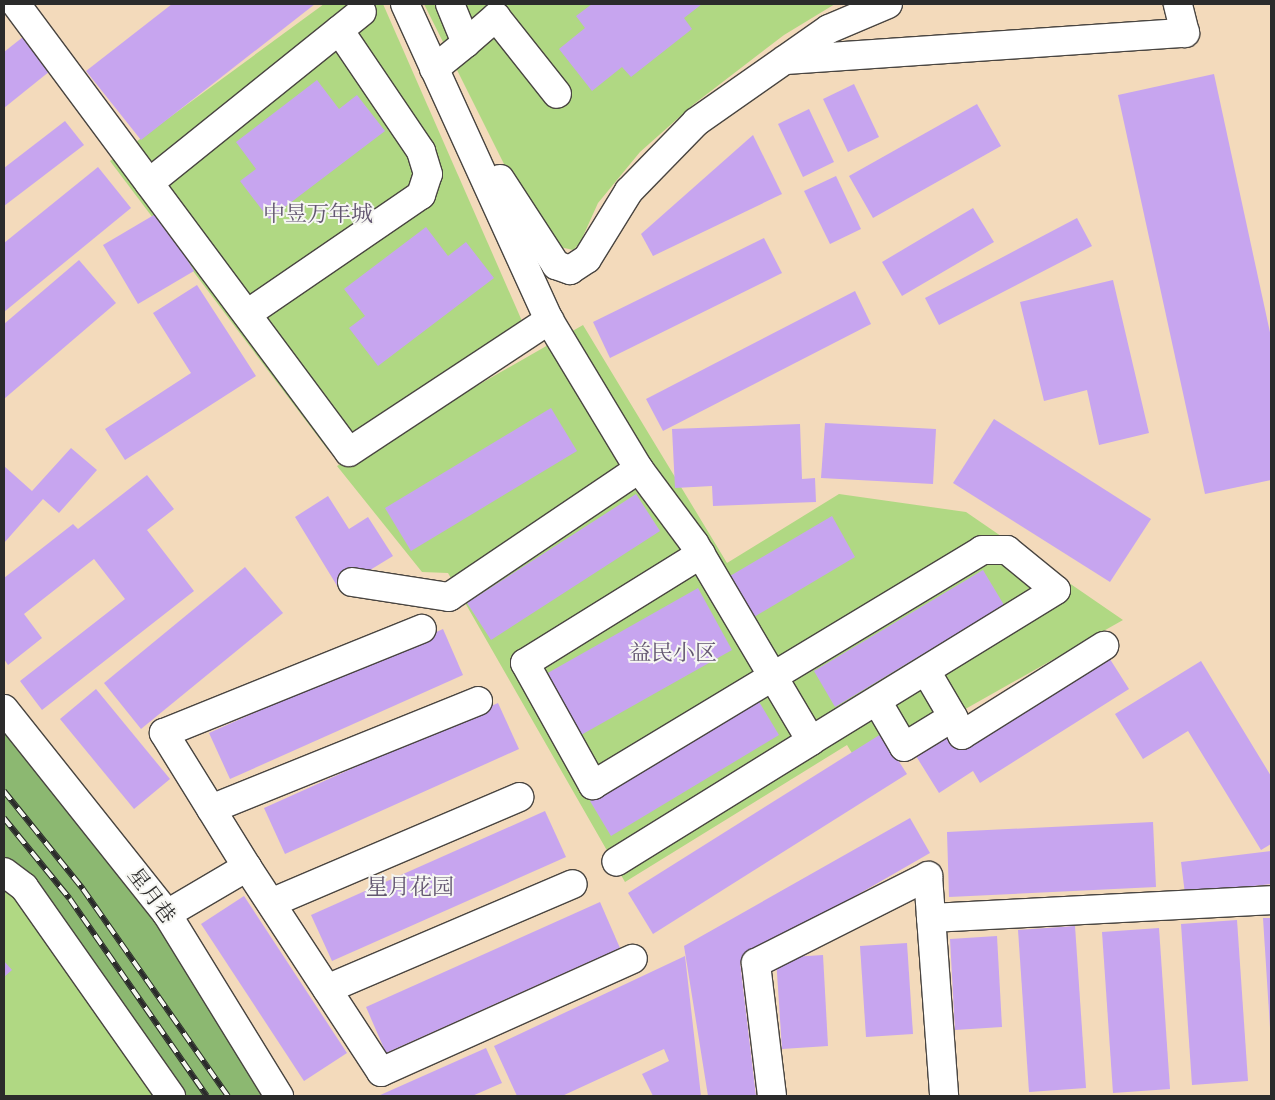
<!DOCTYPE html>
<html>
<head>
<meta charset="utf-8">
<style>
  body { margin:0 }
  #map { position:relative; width:1275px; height:1100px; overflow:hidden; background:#f3dabb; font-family:"IM FELL Double Pica","Noto Serif SC",serif }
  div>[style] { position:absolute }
  .green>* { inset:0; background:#b0d883 }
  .forest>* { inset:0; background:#8cb871 }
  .building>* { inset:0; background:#c7a5ef }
  .roads { filter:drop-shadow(1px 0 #494541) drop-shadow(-1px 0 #494541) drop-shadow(0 1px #494541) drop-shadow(0 -1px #494541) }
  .minor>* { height:28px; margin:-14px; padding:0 14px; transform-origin:14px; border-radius:14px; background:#fff }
  .rail>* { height:5.5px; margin-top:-2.75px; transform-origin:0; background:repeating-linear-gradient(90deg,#f6f6f2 0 11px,#2b2b2b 0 22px); box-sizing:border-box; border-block:1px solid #2b2b2b }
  span { translate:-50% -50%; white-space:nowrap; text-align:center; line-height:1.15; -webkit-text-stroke:4px #f6f6f2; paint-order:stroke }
  .street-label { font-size:21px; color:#2b2b2b }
  .neighbourhood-label { font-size:22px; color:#625670 }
  .frame { position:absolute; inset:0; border:5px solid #2b2b2b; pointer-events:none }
</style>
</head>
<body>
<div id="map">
  <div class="green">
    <i style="clip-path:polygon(324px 4px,383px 4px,522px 321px,328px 450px,110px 161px)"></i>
    <i style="clip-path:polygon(424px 4px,835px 4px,784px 35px,694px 104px,640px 152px,598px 203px,580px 243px,573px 250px,560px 247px,514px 184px)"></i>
    <i style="clip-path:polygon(583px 325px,727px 563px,839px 494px,966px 512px,1123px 620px,861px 768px,847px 745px,625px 882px,448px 573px,422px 572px,337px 466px)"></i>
    <i style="clip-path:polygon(4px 872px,171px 1096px,4px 1096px)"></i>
  </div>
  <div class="forest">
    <i style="clip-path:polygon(4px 709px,167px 914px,270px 1096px,171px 1096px,4px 872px)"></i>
  </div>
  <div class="building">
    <i style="clip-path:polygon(172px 4px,315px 4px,141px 140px,86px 71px)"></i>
    <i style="clip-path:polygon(592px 4px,702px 4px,684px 18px,692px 29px,631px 77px,622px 67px,592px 91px,559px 49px,585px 28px,576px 16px)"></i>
    <i style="clip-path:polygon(28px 33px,55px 67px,4px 108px,4px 52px)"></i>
    <i style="clip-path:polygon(1214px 74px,1271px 337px,1271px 480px,1205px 494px,1118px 95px)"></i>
    <i style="clip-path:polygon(317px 80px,339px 109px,357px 95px,385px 131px,269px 219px,240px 181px,256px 169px,236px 142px)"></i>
    <i style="clip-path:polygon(854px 84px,879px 137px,848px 152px,823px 99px)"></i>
    <i style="clip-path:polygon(977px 104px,1001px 146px,873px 218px,849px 176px)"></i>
    <i style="clip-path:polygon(809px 109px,834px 162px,803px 177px,778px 124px)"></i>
    <i style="clip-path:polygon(65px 121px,84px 145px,4px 206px,4px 168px)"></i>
    <i style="clip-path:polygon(753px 135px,782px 194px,653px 256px,641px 234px)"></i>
    <i style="clip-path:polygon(98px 167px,131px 208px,4px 312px,4px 243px)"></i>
    <i style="clip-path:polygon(836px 176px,861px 229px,830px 244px,804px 191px)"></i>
    <i style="clip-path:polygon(973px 208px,994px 242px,902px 296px,882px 262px)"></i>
    <i style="clip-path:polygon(159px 212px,194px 271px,138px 304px,103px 245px)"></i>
    <i style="clip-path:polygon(1077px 218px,1092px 246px,939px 325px,925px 298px)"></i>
    <i style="clip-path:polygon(426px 227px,448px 256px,466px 242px,494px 278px,378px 366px,349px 328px,365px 316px,344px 289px)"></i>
    <i style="clip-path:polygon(764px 238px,782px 273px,610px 358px,593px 322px)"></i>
    <i style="clip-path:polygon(79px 260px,116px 303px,4px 399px,4px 324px)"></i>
    <i style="clip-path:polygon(1113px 280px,1149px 433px,1099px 445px,1087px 390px,1044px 401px,1020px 302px)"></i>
    <i style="clip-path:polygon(197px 285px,256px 376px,125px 460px,105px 429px,191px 373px,153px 313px)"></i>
    <i style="clip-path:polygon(855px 291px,871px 324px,663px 431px,646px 399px)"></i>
    <i style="clip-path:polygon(551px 408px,577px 451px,411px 551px,385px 508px)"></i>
    <i style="clip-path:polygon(994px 419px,1151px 519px,1110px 582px,953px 483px)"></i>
    <i style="clip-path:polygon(825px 423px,936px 429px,933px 484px,821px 478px)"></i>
    <i style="clip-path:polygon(800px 424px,802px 479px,815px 478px,816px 502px,713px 506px,712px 486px,675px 488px,672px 429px)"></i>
    <i style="clip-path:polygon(71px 448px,97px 470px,59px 513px,43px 499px,4px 543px,4px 466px,32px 491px)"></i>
    <i style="clip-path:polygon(147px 475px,174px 509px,147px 530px,194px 591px,42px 710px,20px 681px,125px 599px,94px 559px,24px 614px,42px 638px,8px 665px,4px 659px,4px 578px,73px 524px,78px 529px)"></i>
    <i style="clip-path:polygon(636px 494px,660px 531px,491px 640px,467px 603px)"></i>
    <i style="clip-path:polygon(328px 496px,349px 529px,368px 517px,393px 556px,339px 589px,295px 517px)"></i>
    <i style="clip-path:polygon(832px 516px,855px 557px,754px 617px,730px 576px)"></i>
    <i style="clip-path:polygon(245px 567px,283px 613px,141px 729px,104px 683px)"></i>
    <i style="clip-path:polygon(983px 570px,1004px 605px,835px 707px,814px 671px)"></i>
    <i style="clip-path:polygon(698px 588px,732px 650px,581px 735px,546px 674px)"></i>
    <i style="clip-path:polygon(443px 629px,463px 675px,230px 779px,209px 733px)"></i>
    <i style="clip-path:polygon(1108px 656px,1129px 689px,980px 783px,973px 771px,939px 793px,911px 748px)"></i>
    <i style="clip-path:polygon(1201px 661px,1271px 776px,1271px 844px,1261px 850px,1188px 731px,1143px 759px,1115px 714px)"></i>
    <i style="clip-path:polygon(96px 689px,170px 779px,134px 809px,60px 719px)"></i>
    <i style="clip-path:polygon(758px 700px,779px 735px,611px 836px,590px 801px)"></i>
    <i style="clip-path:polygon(498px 703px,519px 749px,285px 854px,264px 808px)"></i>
    <i style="clip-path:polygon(881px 734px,907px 774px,653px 934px,628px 893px)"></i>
    <i style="clip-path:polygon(545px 811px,566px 857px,332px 961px,311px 915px)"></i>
    <i style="clip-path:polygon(910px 818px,930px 853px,740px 962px,756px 1096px,708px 1096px,684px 946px)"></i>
    <i style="clip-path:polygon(1153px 822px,1156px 887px,949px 897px,947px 832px)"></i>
    <i style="clip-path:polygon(1271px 851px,1271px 884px,1185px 894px,1181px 862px)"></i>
    <i style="clip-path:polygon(244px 896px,347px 1053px,304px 1081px,201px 924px)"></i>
    <i style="clip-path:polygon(600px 902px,620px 948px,386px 1053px,366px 1007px)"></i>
    <i style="clip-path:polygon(1263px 918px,1271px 918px,1271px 1028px,1270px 1028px)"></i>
    <i style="clip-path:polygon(1237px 920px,1248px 1081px,1192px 1085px,1181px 924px)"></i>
    <i style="clip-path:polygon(1075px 926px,1086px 1088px,1029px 1092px,1018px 930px)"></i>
    <i style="clip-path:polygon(1159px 928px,1170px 1089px,1113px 1093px,1102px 932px)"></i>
    <i style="clip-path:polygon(997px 936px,1002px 1027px,955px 1030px,950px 939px)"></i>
    <i style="clip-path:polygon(907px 943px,913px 1034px,866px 1037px,860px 946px)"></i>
    <i style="clip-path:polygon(823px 955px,828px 1046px,782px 1049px,776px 958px)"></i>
    <i style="clip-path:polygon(685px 956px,701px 1096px,653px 1096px,642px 1074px,669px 1061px,664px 1049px,562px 1096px,517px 1096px,494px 1046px)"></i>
    <i style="clip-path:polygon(4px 961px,12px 970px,4px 977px)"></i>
    <i style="clip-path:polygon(486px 1048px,502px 1083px,472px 1096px,378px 1096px)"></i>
  </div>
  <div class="roads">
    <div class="minor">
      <i style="left:16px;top:4px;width:558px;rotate:53.38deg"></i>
      <i style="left:349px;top:452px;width:240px;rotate:-33.4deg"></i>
      <i style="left:549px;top:320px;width:347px;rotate:-114.5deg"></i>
      <i style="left:466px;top:43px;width:40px;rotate:-41deg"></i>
      <i style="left:496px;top:17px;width:98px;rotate:51.6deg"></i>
      <i style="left:785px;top:60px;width:401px;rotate:-3.9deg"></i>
      <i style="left:1185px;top:33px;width:30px;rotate:-104deg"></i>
      <i style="left:434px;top:69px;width:41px;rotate:-39.1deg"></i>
      <i style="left:466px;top:43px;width:42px;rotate:-112.3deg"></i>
      <i style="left:500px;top:179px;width:103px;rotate:56.9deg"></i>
      <i style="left:556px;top:265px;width:15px;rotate:20deg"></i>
      <i style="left:570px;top:270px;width:20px;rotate:-33deg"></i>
      <i style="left:587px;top:259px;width:80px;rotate:-58.3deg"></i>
      <i style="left:629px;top:191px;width:96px;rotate:-45.8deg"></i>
      <i style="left:696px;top:122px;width:162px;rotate:-35deg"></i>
      <i style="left:829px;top:29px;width:64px;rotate:-23deg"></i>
      <i style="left:149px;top:183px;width:273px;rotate:-38.8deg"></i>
      <i style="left:247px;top:314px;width:211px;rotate:-34.4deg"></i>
      <i style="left:421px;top:195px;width:22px;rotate:-72deg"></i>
      <i style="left:428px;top:174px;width:24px;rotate:-107deg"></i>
      <i style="left:421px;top:151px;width:146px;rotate:-124.1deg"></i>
      <i style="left:549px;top:320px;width:174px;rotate:58.9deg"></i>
      <i style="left:639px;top:469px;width:92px;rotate:53.4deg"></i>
      <i style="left:694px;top:543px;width:230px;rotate:59.4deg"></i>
      <i style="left:811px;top:741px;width:229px;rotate:148.2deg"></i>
      <i style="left:701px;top:554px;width:207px;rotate:148.2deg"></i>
      <i style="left:525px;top:663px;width:140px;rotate:60.9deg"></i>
      <i style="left:593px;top:785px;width:454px;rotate:-31.1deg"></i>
      <i style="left:982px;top:550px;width:25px"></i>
      <i style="left:1007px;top:550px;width:63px;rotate:39.2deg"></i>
      <i style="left:1056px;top:590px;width:288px;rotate:148.4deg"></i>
      <i style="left:352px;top:582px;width:98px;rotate:8.8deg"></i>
      <i style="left:449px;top:597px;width:229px;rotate:-34deg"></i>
      <i style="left:877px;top:701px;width:53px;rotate:59.6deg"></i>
      <i style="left:904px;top:747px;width:57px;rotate:-31.5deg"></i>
      <i style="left:953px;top:717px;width:53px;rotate:-120.4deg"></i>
      <i style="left:4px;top:709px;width:262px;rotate:51.5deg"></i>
      <i style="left:167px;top:914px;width:214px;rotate:58.4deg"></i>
      <i style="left:953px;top:717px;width:20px;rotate:63deg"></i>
      <i style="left:962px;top:735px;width:168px;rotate:-32.1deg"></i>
      <i style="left:211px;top:809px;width:288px;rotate:-22deg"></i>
      <i style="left:247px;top:867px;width:245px;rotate:56.8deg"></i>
      <i style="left:381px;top:1072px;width:276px;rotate:-24.2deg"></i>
      <i style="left:4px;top:872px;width:25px;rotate:37deg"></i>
      <i style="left:24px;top:887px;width:256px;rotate:54.9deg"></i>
      <i style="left:271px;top:903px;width:270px;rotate:-23.1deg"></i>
      <i style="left:167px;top:914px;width:93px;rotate:-30.4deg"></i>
      <i style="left:247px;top:867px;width:158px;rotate:-121.8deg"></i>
      <i style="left:164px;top:733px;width:278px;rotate:-22deg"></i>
      <i style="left:931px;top:918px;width:340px;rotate:-3deg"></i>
      <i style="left:327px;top:989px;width:267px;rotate:-23.1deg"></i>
      <i style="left:772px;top:1096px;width:134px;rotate:-96.9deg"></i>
      <i style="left:756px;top:963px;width:193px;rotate:-26.8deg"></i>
      <i style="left:928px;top:876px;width:221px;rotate:85.8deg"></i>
    </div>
  </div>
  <div class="rail">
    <i style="left:4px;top:791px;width:126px;rotate:51.1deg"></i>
    <i style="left:83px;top:889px;width:253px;rotate:55deg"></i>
    <i style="left:4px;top:818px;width:104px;rotate:50.8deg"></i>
    <i style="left:70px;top:899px;width:240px;rotate:55.2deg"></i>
  </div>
  <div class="street-label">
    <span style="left:151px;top:896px;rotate:53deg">星月巷</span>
  </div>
  <div class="neighbourhood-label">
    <span style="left:318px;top:215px">中昱万年城</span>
    <span style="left:673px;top:654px">益民小区</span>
    <span style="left:410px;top:888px">星月花园</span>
  </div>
  <div class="frame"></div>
</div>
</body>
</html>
